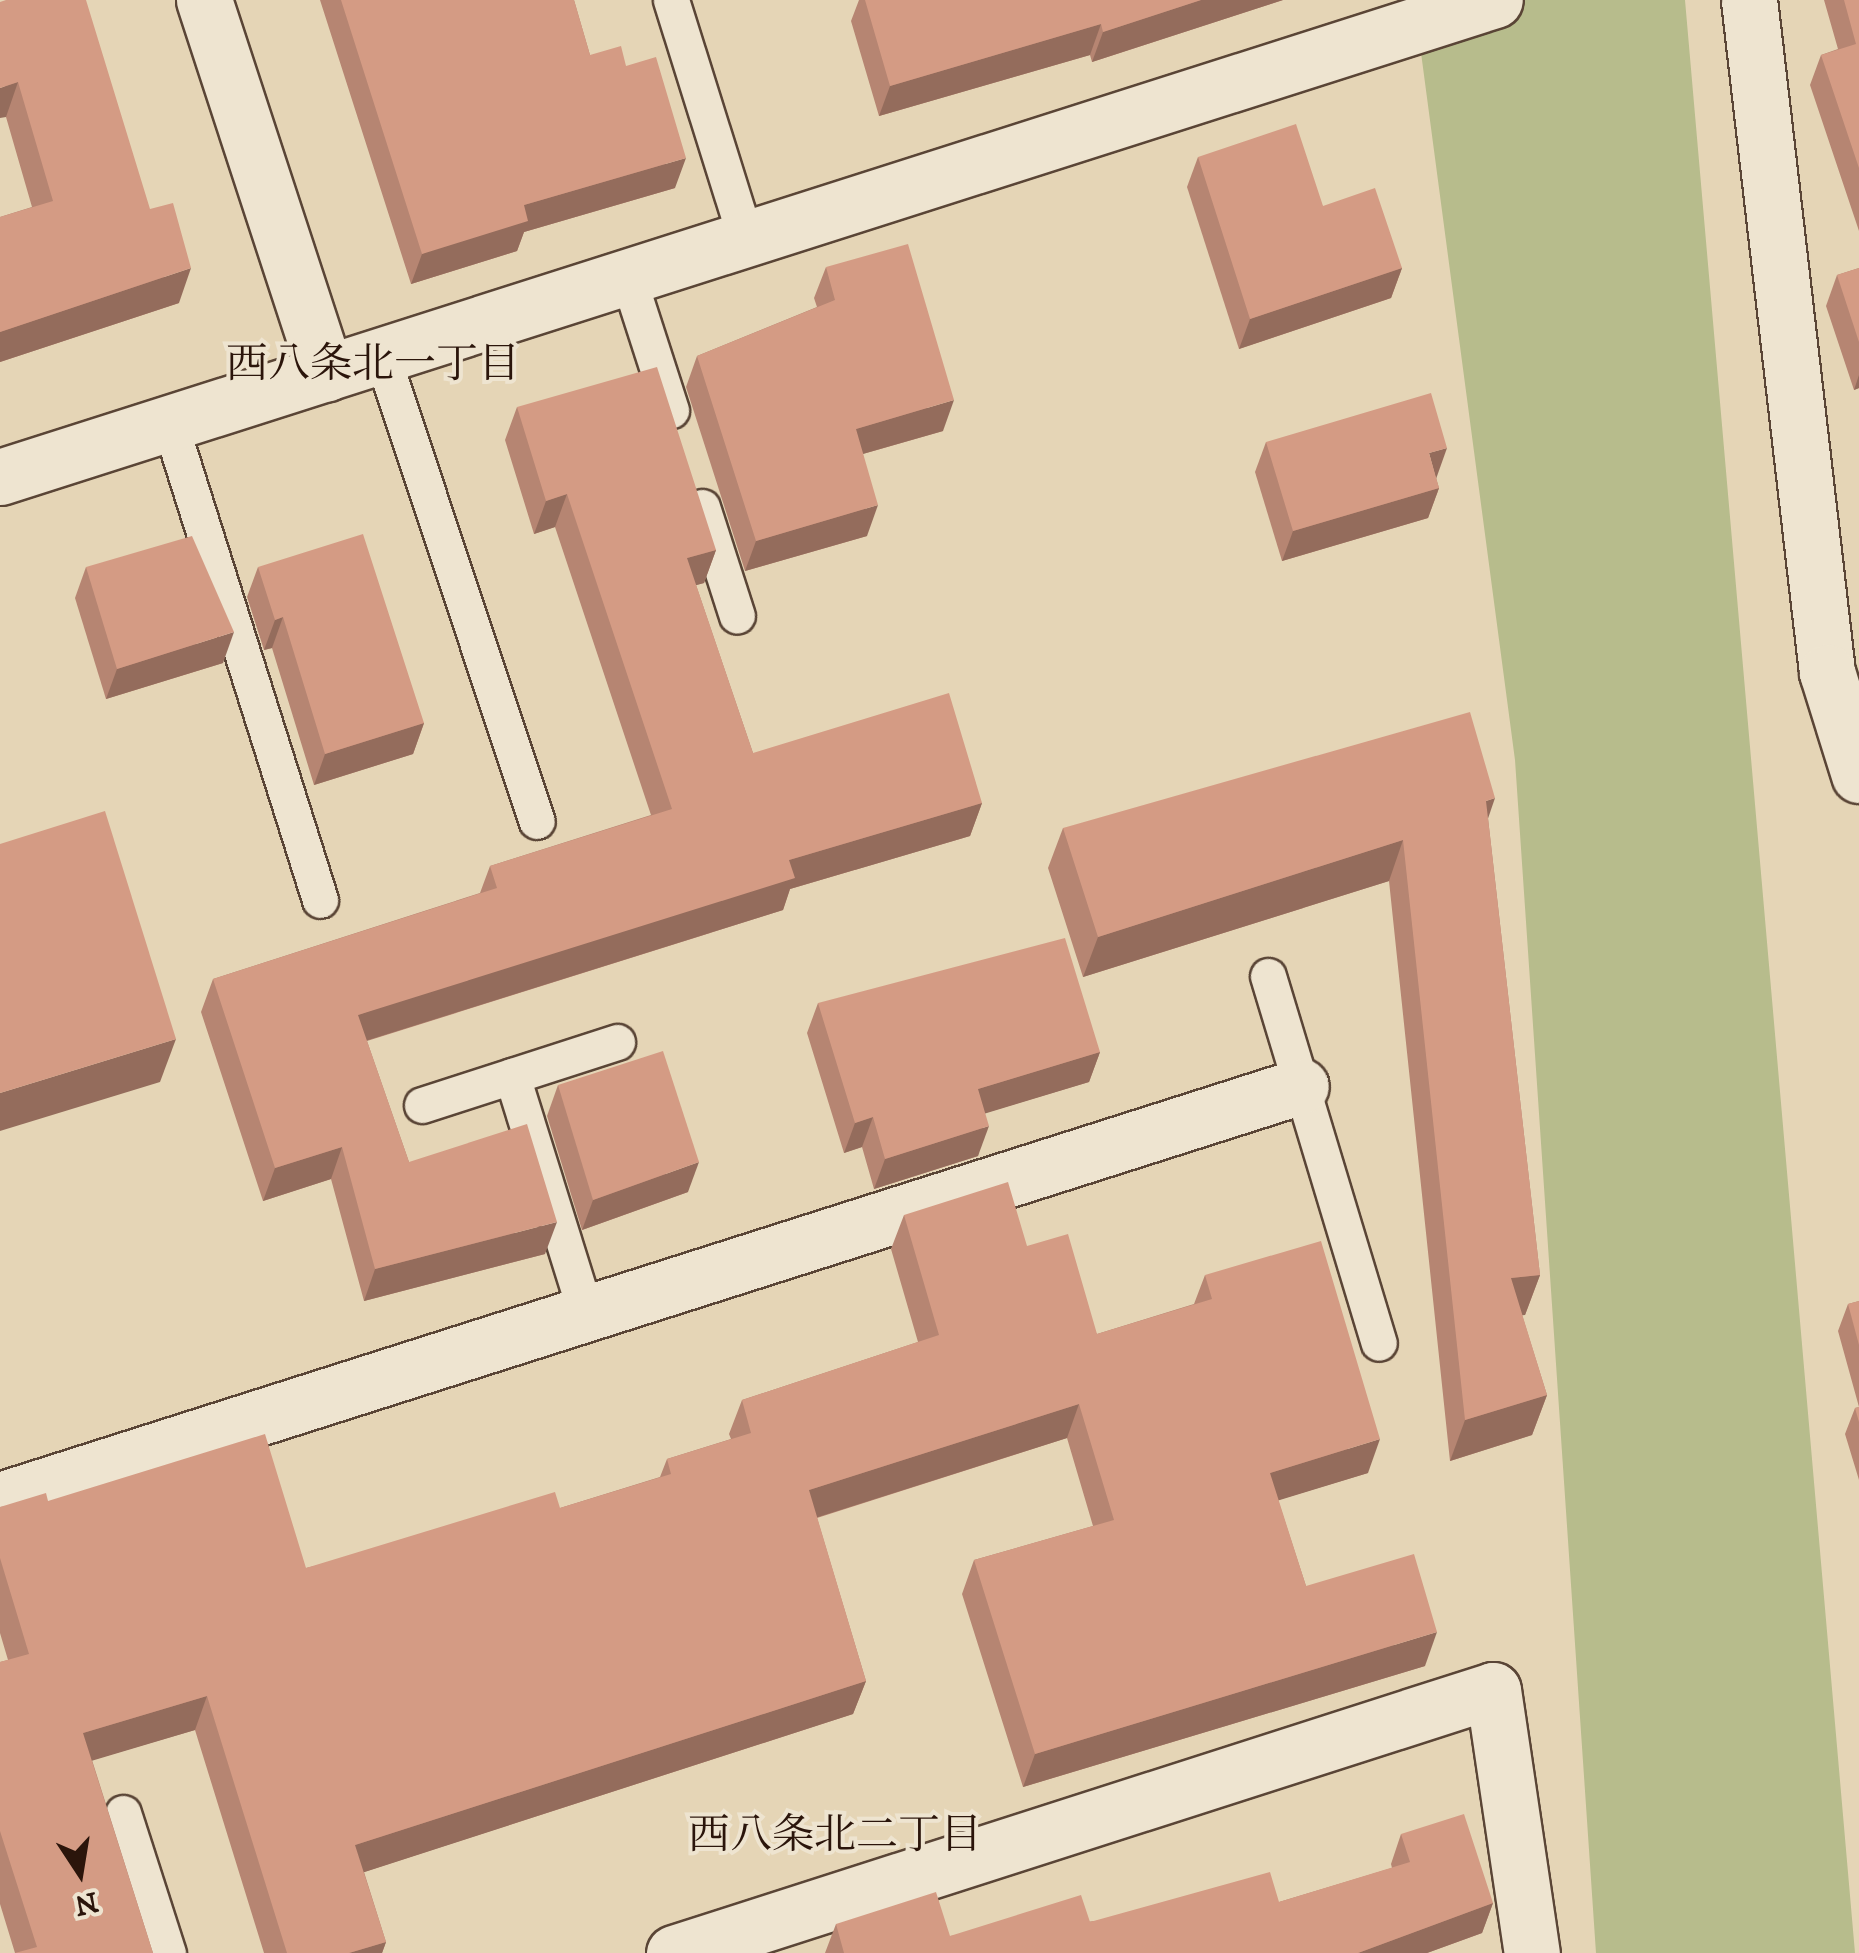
<!DOCTYPE html>
<html>
<head>
<meta charset="utf-8">
<style>
  body { margin:0 }
  #map { position:relative; width:1859px; height:1953px; overflow:hidden; background:#e5d5b6; font-family:"IM FELL DW Pica","Noto Serif JP",serif }
  div>[style] { position:absolute }
  .green>* { inset:0; background:#b7bc8c }
  .roads { filter:drop-shadow(2px 0 #5a4536) drop-shadow(-2px 0 #5a4536) drop-shadow(0 2px #5a4536) drop-shadow(0 -2px #5a4536) }
  .service>* { height:35px; margin:-17.5px; padding:0 17.5px; transform-origin:17.5px; border-radius:17.5px; background:#eee4d0 }
  .minor>* { height:55px; margin:-27.5px; padding:0 27.5px; transform-origin:27.5px; border-radius:27.5px; background:#eee4d0 }
  .wall>* { inset:0; background:#b68572 }
  .shaded-wall>* { inset:0; background:#946c5c }
  .building>* { inset:0; background:#d49b84 }
  span { translate:-50% -50%; white-space:nowrap; text-align:center; line-height:1.15; -webkit-text-stroke:8px #eee4d0; paint-order:stroke }
  .neighbourhood-label { font-size:42px; color:#2b150b }
  .north { position:absolute; left:30px; top:1823px; width:100px; height:100px; -webkit-text-stroke:8px #eee4d0; paint-order:stroke; rotate:168deg; font-size:28px; font-weight:700; line-height:40px; text-align:center; color:#2b150b }
  .north::after { content:''; display:block; margin:auto; width:35px; height:45px; background:#2b150b; clip-path:polygon(50% 0,100% 100%,50% 72%,0 100%) }
</style>
</head>
<body>
<div id="map">
  <div class="green">
    <i style="clip-path:polygon(1414px 0,1685px 0,1855px 1953px,1596px 1953px,1515px 760px)"></i>
  </div>
  <div class="roads">
    <div class="service">
      <i style="left:671px;top:0;width:251px;rotate:72.6deg"></i>
      <i style="left:628px;top:277px;width:140px;rotate:72.1deg"></i>
      <i style="left:382px;top:356px;width:490px;rotate:71.6deg"></i>
      <i style="left:170px;top:424px;width:499px;rotate:72.5deg"></i>
      <i style="left:702px;top:507px;width:114px;rotate:72.2deg"></i>
      <i style="left:1268px;top:976px;width:383px;rotate:73.2deg"></i>
      <i style="left:512px;top:1076px;width:252px;rotate:72.7deg"></i>
      <i style="left:422px;top:1105px;width:205px;rotate:-17.9deg"></i>
      <i style="left:123px;top:1813px;width:147px;rotate:72.2deg"></i>
    </div>
    <div class="minor">
      <i style="left:204px;top:0;width:393px;rotate:71.9deg"></i>
      <i style="left:1749px;top:0;width:677px;rotate:83.38deg"></i>
      <i style="left:1827px;top:672px;width:108px;rotate:72.7deg"></i>
      <i style="left:0;top:477px;width:1569px;rotate:-17.7deg"></i>
      <i style="left:0;top:1500px;width:1365px;rotate:-17.65deg"></i>
      <i style="left:674px;top:1953px;width:860px;rotate:-17.8deg"></i>
      <i style="left:1493px;top:1690px;width:266px;rotate:81.6deg"></i>
    </div>
  </div>
  <div class="wall">
    <i style="clip-path:polygon(320px 0,574px 0,590px 55px,626px 66px,675px 188px,524px 232px,517px 251px,411px 284px)"></i>
    <i style="clip-path:polygon(859px 0,1283px 0,1092px 62px,1090px 55px,879px 116px,851px 21px)"></i>
    <i style="clip-path:polygon(1824px 0,1859px 0,1859px 231px,1810px 85px,1821px 55px,1838px 49px)"></i>
    <i style="clip-path:polygon(0 2px,179px 303px,0 362px,0 217px,32px 207px,6px 117px)"></i>
    <i style="clip-path:polygon(1198px 157px,1323px 206px,1402px 268px,1391px 298px,1239px 349px,1187px 187px)"></i>
    <i style="clip-path:polygon(826px 267px,943px 431px,863px 454px,867px 536px,745px 571px,686px 387px,697px 356px,817px 307px,814px 298px)"></i>
    <i style="clip-path:polygon(1859px 268px,1859px 388px,1854px 390px,1826px 306px,1837px 275px)"></i>
    <i style="clip-path:polygon(517px 407px,716px 550px,704px 583px,696px 585px,753px 753px,982px 803px,970px 836px,790px 889px,783px 910px,367px 1041px,409px 1162px,545px 1254px,364px 1301px,331px 1179px,263px 1201px,201px 1012px,213px 979px,480px 893px,490px 866px,651px 815px,555px 527px,534px 534px,505px 440px)"></i>
    <i style="clip-path:polygon(1266px 442px,1436px 478px,1439px 488px,1428px 518px,1282px 561px,1255px 472px)"></i>
    <i style="clip-path:polygon(86px 567px,223px 663px,106px 699px,75px 598px)"></i>
    <i style="clip-path:polygon(258px 567px,424px 723px,413px 754px,314px 785px,272px 648px,264px 650px,247px 597px)"></i>
    <i style="clip-path:polygon(1488px 818px,1540px 1275px,1525px 1315px,1522px 1315px,1547px 1395px,1532px 1435px,1450px 1461px,1389px 881px,1083px 977px,1048px 868px,1063px 828px)"></i>
    <i style="clip-path:polygon(818px 1003px,1100px 1052px,1089px 1082px,985px 1113px,978px 1156px,874px 1189px,862px 1147px,844px 1153px,807px 1033px)"></i>
    <i style="clip-path:polygon(558px 1085px,688px 1192px,582px 1230px,547px 1116px)"></i>
    <i style="clip-path:polygon(904px 1215px,1027px 1246px,1097px 1334px,1194px 1304px,1205px 1275px,1368px 1473px,1278px 1500px,1306px 1586px,1425px 1666px,1023px 1787px,962px 1594px,974px 1560px,1093px 1526px,1067px 1438px,817px 1518px,866px 1681px,853px 1714px,364px 1872px,386px 1942px,382px 1953px,264px 1953px,195px 1730px,92px 1760px,153px 1953px,15px 1953px,0 1904px,0 1662px,8px 1660px,0 1633px,0 1507px,48px 1501px,306px 1568px,560px 1508px,660px 1477px,667px 1459px,731px 1439px,729px 1434px,742px 1400px,918px 1342px,891px 1249px)"></i>
    <i style="clip-path:polygon(1859px 1301px,1859px 1480px,1845px 1434px,1855px 1408px,1859px 1407px,1838px 1331px,1848px 1304px)"></i>
    <i style="clip-path:polygon(1401px 1834px,1493px 1903px,1482px 1933px,1427px 1953px,825px 1953px,836px 1924px,950px 1936px,1279px 1902px,1392px 1868px,1391px 1864px)"></i>
  </div>
  <div class="shaded-wall">
    <i style="clip-path:polygon(1201px 0,1283px 0,1092px 62px,1103px 32px)"></i>
    <i style="clip-path:polygon(1101px 24px,1090px 55px,879px 116px,890px 86px)"></i>
    <i style="clip-path:polygon(18px 82px,6px 117px,0 118px,0 88px)"></i>
    <i style="clip-path:polygon(686px 158px,675px 188px,524px 232px,517px 251px,411px 284px,422px 254px,524px 205px)"></i>
    <i style="clip-path:polygon(191px 268px,179px 303px,0 362px,0 332px)"></i>
    <i style="clip-path:polygon(1402px 268px,1391px 298px,1239px 349px,1250px 319px)"></i>
    <i style="clip-path:polygon(1859px 375px,1859px 388px,1854px 390px)"></i>
    <i style="clip-path:polygon(954px 400px,943px 431px,845px 459px,856px 429px)"></i>
    <i style="clip-path:polygon(1447px 448px,1436px 479px,1429px 453px)"></i>
    <i style="clip-path:polygon(1439px 488px,1428px 518px,1282px 561px,1293px 531px)"></i>
    <i style="clip-path:polygon(567px 494px,555px 527px,534px 534px,546px 501px)"></i>
    <i style="clip-path:polygon(878px 505px,867px 536px,745px 571px,756px 541px)"></i>
    <i style="clip-path:polygon(716px 550px,704px 583px,675px 591px,687px 558px)"></i>
    <i style="clip-path:polygon(283px 617px,272px 648px,264px 650px,275px 620px)"></i>
    <i style="clip-path:polygon(234px 632px,223px 663px,106px 699px,117px 669px)"></i>
    <i style="clip-path:polygon(424px 723px,413px 754px,314px 785px,325px 754px)"></i>
    <i style="clip-path:polygon(1495px 798px,1481px 839px,1486px 801px)"></i>
    <i style="clip-path:polygon(982px 803px,970px 836px,790px 889px,783px 910px,346px 1047px,358px 1015px,789px 860px)"></i>
    <i style="clip-path:polygon(1403px 840px,1389px 881px,1083px 977px,1098px 937px)"></i>
    <i style="clip-path:polygon(176px 1039px,160px 1082px,0 1131px,0 1093px)"></i>
    <i style="clip-path:polygon(1100px 1052px,1089px 1082px,967px 1119px,978px 1089px)"></i>
    <i style="clip-path:polygon(873px 1117px,862px 1147px,844px 1153px,855px 1123px)"></i>
    <i style="clip-path:polygon(989px 1126px,978px 1156px,874px 1189px,885px 1159px)"></i>
    <i style="clip-path:polygon(342px 1147px,331px 1179px,263px 1201px,275px 1168px)"></i>
    <i style="clip-path:polygon(699px 1162px,688px 1192px,582px 1230px,593px 1200px)"></i>
    <i style="clip-path:polygon(557px 1222px,545px 1254px,364px 1301px,375px 1269px)"></i>
    <i style="clip-path:polygon(1540px 1275px,1525px 1315px,1496px 1318px,1511px 1278px)"></i>
    <i style="clip-path:polygon(1547px 1395px,1532px 1435px,1450px 1461px,1465px 1420px)"></i>
    <i style="clip-path:polygon(1079px 1404px,1067px 1438px,796px 1524px,809px 1490px)"></i>
    <i style="clip-path:polygon(1380px 1439px,1368px 1473px,1257px 1507px,1270px 1473px)"></i>
    <i style="clip-path:polygon(1437px 1632px,1425px 1666px,1023px 1787px,1035px 1754px)"></i>
    <i style="clip-path:polygon(866px 1681px,853px 1714px,343px 1879px,355px 1845px)"></i>
    <i style="clip-path:polygon(207px 1696px,195px 1730px,71px 1767px,83px 1733px)"></i>
    <i style="clip-path:polygon(1493px 1903px,1482px 1933px,1427px 1953px,1358px 1953px)"></i>
    <i style="clip-path:polygon(386px 1942px,382px 1953px,349px 1953px)"></i>
  </div>
  <div class="building">
    <i style="clip-path:polygon(6px 0,86px 0,150px 209px,173px 203px,191px 268px,0 332px,0 217px,53px 201px,18px 82px,0 88px,0 2px)"></i>
    <i style="clip-path:polygon(341px 0,574px 0,590px 55px,621px 46px,626px 66px,656px 57px,686px 158px,524px 205px,528px 221px,422px 254px)"></i>
    <i style="clip-path:polygon(865px 0,1201px 0,1103px 32px,1101px 24px,890px 86px)"></i>
    <i style="clip-path:polygon(1844px 0,1859px 0,1859px 168px,1821px 55px,1856px 44px)"></i>
    <i style="clip-path:polygon(1296px 124px,1323px 206px,1375px 188px,1402px 268px,1250px 319px,1198px 157px)"></i>
    <i style="clip-path:polygon(908px 244px,954px 400px,856px 429px,878px 505px,756px 541px,697px 356px,835px 300px,826px 267px)"></i>
    <i style="clip-path:polygon(1859px 268px,1859px 342px,1837px 275px)"></i>
    <i style="clip-path:polygon(657px 367px,716px 550px,687px 558px,753px 753px,949px 693px,982px 803px,789px 860px,795px 878px,358px 1015px,409px 1162px,527px 1124px,557px 1222px,375px 1269px,342px 1147px,275px 1168px,213px 979px,497px 888px,490px 866px,672px 809px,567px 494px,546px 501px,517px 407px)"></i>
    <i style="clip-path:polygon(1431px 393px,1447px 448px,1429px 453px,1439px 488px,1293px 531px,1266px 442px)"></i>
    <i style="clip-path:polygon(363px 534px,424px 723px,325px 754px,283px 617px,275px 620px,258px 567px)"></i>
    <i style="clip-path:polygon(192px 536px,234px 632px,117px 669px,86px 567px)"></i>
    <i style="clip-path:polygon(1470px 712px,1495px 798px,1486px 801px,1540px 1275px,1511px 1278px,1547px 1395px,1465px 1420px,1403px 840px,1098px 937px,1063px 828px)"></i>
    <i style="clip-path:polygon(105px 811px,176px 1039px,0 1093px,0 844px)"></i>
    <i style="clip-path:polygon(1065px 938px,1100px 1052px,978px 1089px,989px 1126px,885px 1159px,873px 1117px,855px 1123px,818px 1003px)"></i>
    <i style="clip-path:polygon(663px 1051px,699px 1162px,593px 1200px,558px 1085px)"></i>
    <i style="clip-path:polygon(1008px 1182px,1027px 1246px,1068px 1234px,1097px 1334px,1212px 1299px,1205px 1275px,1321px 1241px,1380px 1439px,1270px 1473px,1306px 1586px,1414px 1554px,1437px 1632px,1035px 1754px,974px 1560px,1114px 1520px,1079px 1404px,809px 1490px,866px 1681px,355px 1845px,386px 1942px,349px 1953px,287px 1953px,207px 1696px,83px 1733px,153px 1953px,15px 1953px,37px 1947px,0 1831px,0 1662px,29px 1654px,0 1558px,0 1507px,46px 1493px,48px 1501px,265px 1434px,306px 1568px,555px 1492px,560px 1508px,671px 1474px,667px 1459px,751px 1433px,742px 1400px,939px 1335px,904px 1215px)"></i>
    <i style="clip-path:polygon(1859px 1301px,1859px 1345px,1848px 1304px)"></i>
    <i style="clip-path:polygon(1859px 1407px,1859px 1422px,1855px 1408px)"></i>
    <i style="clip-path:polygon(1464px 1814px,1493px 1903px,1358px 1953px,844px 1953px,836px 1924px,936px 1892px,950px 1936px,1081px 1895px,1090px 1922px,1270px 1872px,1279px 1902px,1410px 1862px,1401px 1834px)"></i>
  </div>
  <div class="neighbourhood-label">
    <span style="left:373px;top:365px">西八条北一丁目</span>
    <span style="left:835px;top:1836px">西八条北二丁目</span>
  </div>
  <div class="north">N</div>
</div>
</body>
</html>
